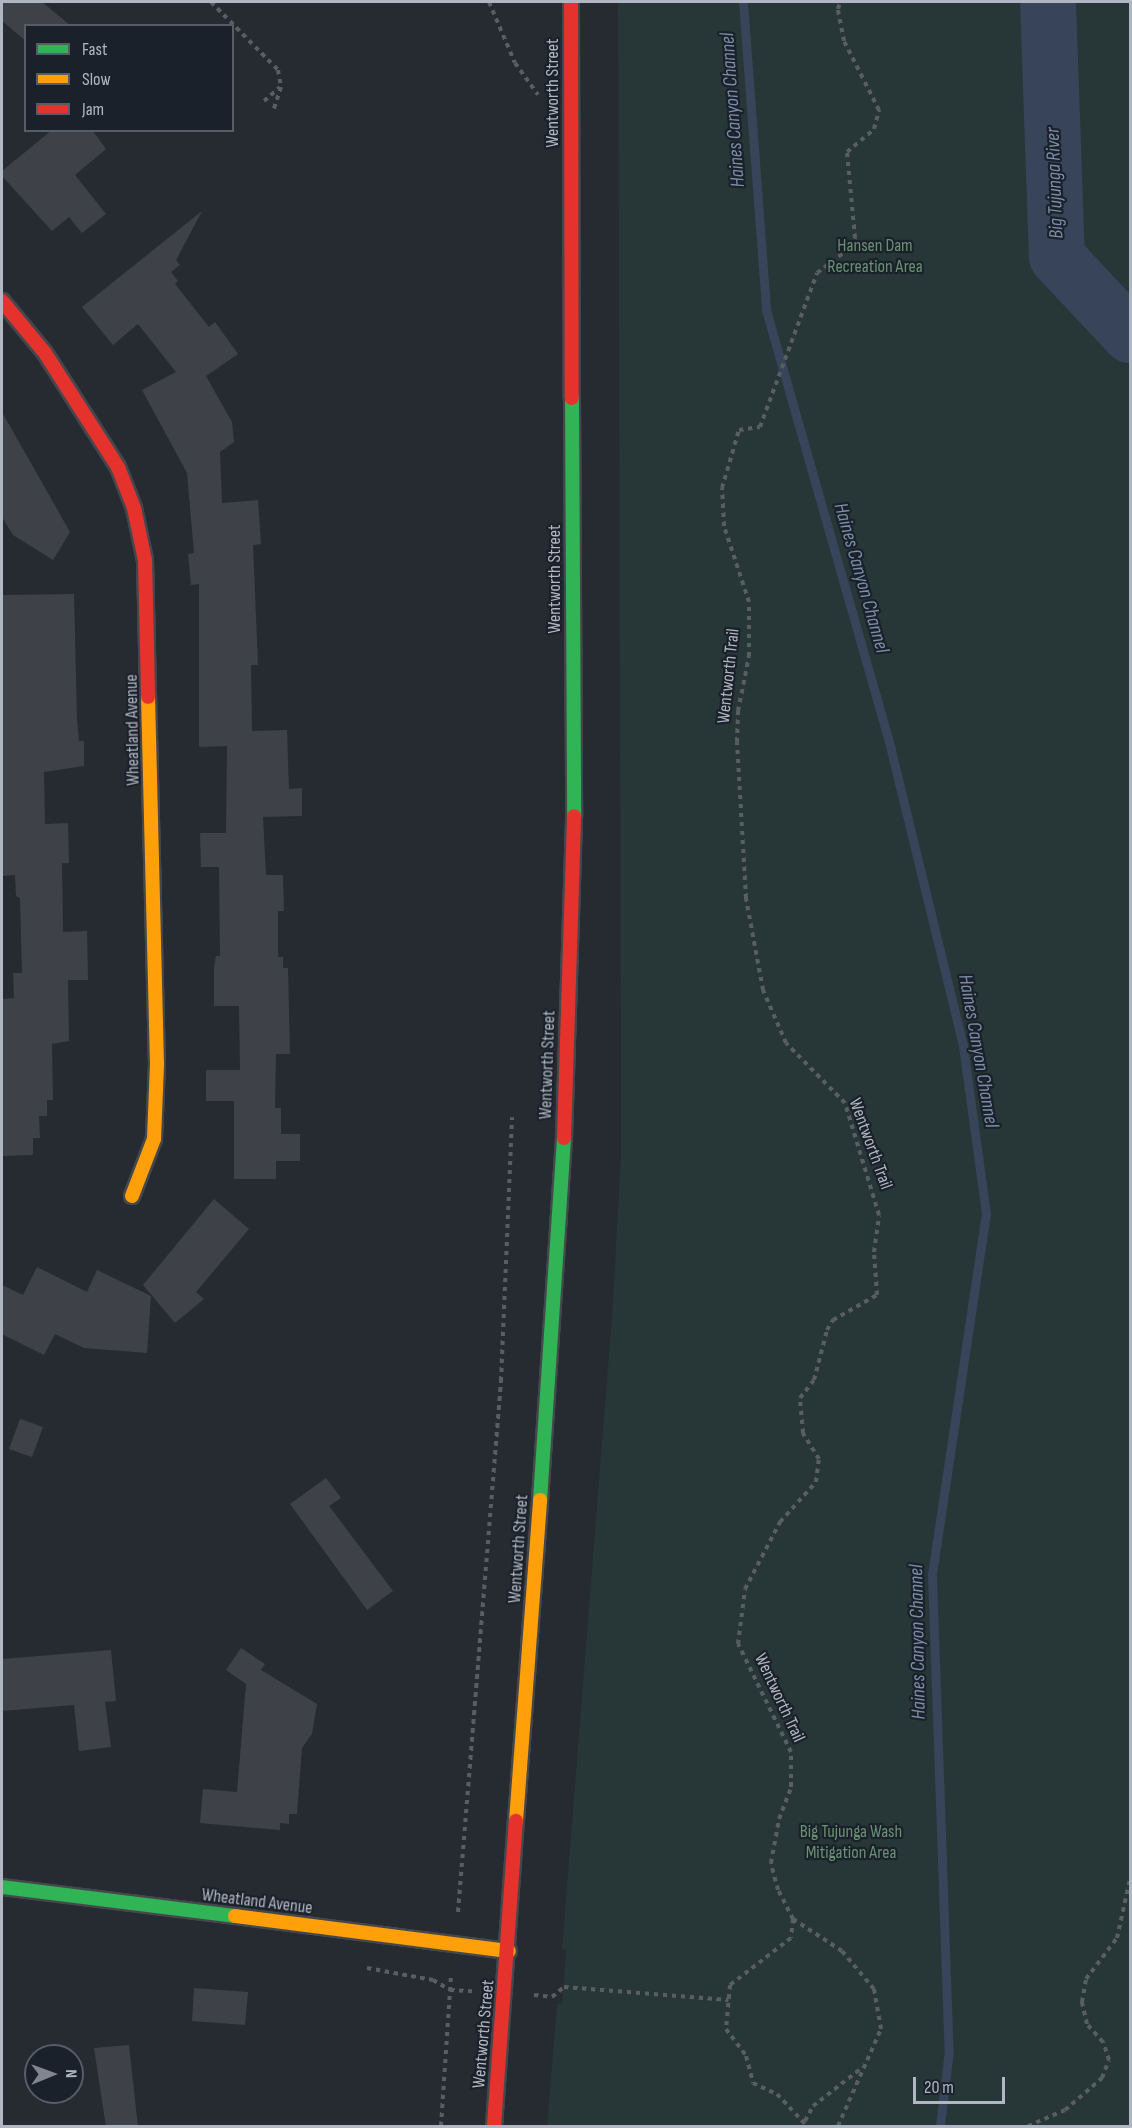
<!DOCTYPE html>
<html>
<head>
<meta charset="utf-8">
<style>
  body { margin:0 }
  #map { position:relative; width:1132px; height:2128px; overflow:hidden; background:#262b31; font-family:"Sofia Sans Condensed",sans-serif }
  div>[style] { position:absolute }
  .green>* { inset:0; background:#273637 }
  .stream>* { height:9px; margin:-4.5px; padding:0 4.5px; transform-origin:4.5px; border-radius:4.5px; background:#374459 }
  .river>* { height:56px; margin:-28px; padding:0 28px; transform-origin:28px; border-radius:28px; background:#374459 }
  .building>* { inset:0; background:#3e4248 }
  .path>* { height:4px; margin-top:-2px; transform-origin:0; background:repeating-linear-gradient(90deg,#5a5e63 0 4.5px,transparent 0 9px) }
  .roads { filter:drop-shadow(2px 0 #44474c) drop-shadow(-2px 0 #44474c) drop-shadow(0 2px #44474c) drop-shadow(0 -2px #44474c) }
  .fast>* { height:14px; margin:-7px; padding:0 7px; transform-origin:7px; border-radius:7px; background:#30b455 }
  .slow>* { height:14px; margin:-7px; padding:0 7px; transform-origin:7px; border-radius:7px; background:#ff9f0a }
  .jam>* { height:14px; margin:-7px; padding:0 7px; transform-origin:7px; border-radius:7px; background:#e5322d }
  span { translate:-50% -50%; white-space:nowrap; text-align:center; line-height:1.15; -webkit-text-stroke:4.5px #1b212a; paint-order:stroke }
  .street-label { font-size:18px; color:#b0b6c2 }
  .park-label { font-size:18px; color:#699173 }
  .water-label { font-size:20px; color:#7a8da9; font-style:italic }
  .frame { position:absolute; inset:0; border:3px solid #b0b6c2; pointer-events:none }
  .legend { position:absolute; left:24px; top:24px; width:210px; height:108px; box-sizing:border-box; background:#1b212a; border:2px solid #575d67; margin:0; padding:8px 10px; list-style:none; font-size:18px; color:#b0b6c2 }
  .legend li { display:flex; align-items:center; gap:12px; height:30px }
  .legend b { width:30px; border:2px solid #575d67 }
  .north { position:absolute; left:24px; top:2044px; width:60px; height:60px; box-sizing:border-box; background:#1b212a; border:2px solid #575d67; border-radius:50%; rotate:89deg; font-size:16px; font-weight:700; line-height:24px; text-align:center; color:#b0b6c2 }
  .north::after { content:''; display:block; margin:auto; width:21px; height:27px; background:#80858f; clip-path:polygon(50% 0,100% 100%,50% 72%,0 100%) }
  .scale { position:absolute; left:913px; top:2077px; width:92px; height:27px; box-sizing:border-box; border:3px solid #b0b6c2; border-top:0; padding-left:8px; font-size:18px; line-height:21px; white-space:nowrap; color:#b0b6c2; -webkit-text-stroke:4px #1b212a; paint-order:stroke }
</style>
</head>
<body>
<div id="map">
  <div class="green">
    <i style="clip-path:polygon(618px 2px,1130px 2px,1130px 2126px,547px 2126px,557px 2004px,562px 2003px,566px 1950px,562px 1949px,613px 1302px,621px 1152px)"></i>
  </div>
  <div class="stream">
    <i style="left:743px;top:2px;width:309px;rotate:85.7deg"></i>
    <i style="left:766px;top:310px;width:457px;rotate:74.1deg"></i>
    <i style="left:891px;top:750px;width:305px;rotate:76.3deg"></i>
    <i style="left:963px;top:1046px;width:169px;rotate:82.2deg"></i>
    <i style="left:986px;top:1213px;width:366px;rotate:98.5deg"></i>
    <i style="left:932px;top:1575px;width:475px;rotate:88deg"></i>
    <i style="left:949px;top:2050px;width:77px;rotate:96.8deg"></i>
  </div>
  <div class="river">
    <i style="left:1048px;top:2px;width:255px;rotate:88deg"></i>
    <i style="left:1057px;top:257px;width:107px;rotate:46.9deg"></i>
  </div>
  <div class="building">
    <i style="clip-path:polygon(2px 2px,42px 2px,71px 26px,26px 26px,26px 41px,2px 21px)"></i>
    <i style="clip-path:polygon(52px 130px,92px 130px,106px 149px,75px 175px,106px 214px,82px 233px,69px 217px,52px 231px,2px 176px,2px 171px)"></i>
    <i style="clip-path:polygon(202px 211px,176px 260px,180px 265px,171px 272px,178px 281px,175px 284px,209px 327px,215px 322px,238px 354px,206px 376px,232px 422px,234px 442px,220px 452px,222px 503px,258px 500px,261px 544px,253px 545px,258px 665px,251px 665px,252px 731px,287px 730px,289px 789px,302px 788px,302px 816px,263px 817px,266px 875px,283px 875px,284px 911px,278px 911px,278px 957px,283px 957px,283px 968px,288px 968px,290px 1054px,276px 1054px,275px 1108px,281px 1108px,281px 1134px,300px 1134px,300px 1161px,276px 1161px,276px 1179px,234px 1179px,234px 1101px,206px 1101px,206px 1070px,240px 1070px,239px 1006px,214px 1006px,214px 968px,216px 956px,220px 956px,219px 867px,201px 867px,200px 833px,226px 833px,227px 746px,199px 747px,199px 584px,191px 585px,188px 554px,194px 553px,187px 473px,142px 390px,176px 372px,138px 324px,113px 345px,82px 307px)"></i>
    <i style="clip-path:polygon(2px 412px,70px 532px,53px 560px,13px 535px,2px 517px)"></i>
    <i style="clip-path:polygon(74px 594px,77px 719px,79px 741px,84px 741px,84px 766px,44px 772px,45px 824px,68px 823px,69px 863px,62px 863px,63px 932px,87px 931px,88px 980px,68px 980px,69px 1041px,52px 1044px,53px 1100px,47px 1100px,47px 1116px,39px 1116px,40px 1138px,33px 1138px,33px 1155px,2px 1156px,2px 999px,14px 998px,13px 973px,22px 973px,20px 898px,16px 896px,15px 875px,2px 876px,2px 595px)"></i>
    <i style="clip-path:polygon(214px 1199px,249px 1229px,196px 1292px,204px 1299px,175px 1323px,143px 1285px)"></i>
    <i style="clip-path:polygon(37px 1267px,87px 1292px,97px 1270px,151px 1296px,147px 1353px,84px 1348px,55px 1334px,44px 1355px,2px 1334px,2px 1285px,23px 1295px)"></i>
    <i style="clip-path:polygon(20px 1419px,43px 1427px,32px 1457px,9px 1449px)"></i>
    <i style="clip-path:polygon(326px 1478px,341px 1498px,329px 1506px,393px 1591px,367px 1610px,290px 1504px)"></i>
    <i style="clip-path:polygon(241px 1648px,265px 1664px,261px 1670px,317px 1704px,312px 1734px,302px 1748px,297px 1814px,289px 1814px,289px 1824px,280px 1823px,280px 1830px,200px 1823px,203px 1789px,237px 1792px,246px 1684px,226px 1670px)"></i>
    <i style="clip-path:polygon(111px 1650px,116px 1701px,105px 1702px,111px 1747px,79px 1751px,74px 1705px,2px 1711px,2px 1659px)"></i>
    <i style="clip-path:polygon(194px 1988px,248px 1992px,245px 2025px,192px 2021px)"></i>
    <i style="clip-path:polygon(129px 2045px,138px 2127px,106px 2127px,94px 2048px)"></i>
  </div>
  <div class="path">
    <i style="left:211px;top:2px;width:95px;rotate:45.4deg"></i>
    <i style="left:278px;top:70px;width:17px;rotate:80deg"></i>
    <i style="left:281px;top:87px;width:26px;rotate:108deg"></i>
    <i style="left:489px;top:2px;width:66px;rotate:66.9deg"></i>
    <i style="left:515px;top:63px;width:39px;rotate:54deg"></i>
    <i style="left:264px;top:101px;width:21px;rotate:-41deg"></i>
    <i style="left:458px;top:1912px;width:533px;rotate:-85.37deg"></i>
    <i style="left:501px;top:1381px;width:264px;rotate:-87.6deg"></i>
    <i style="left:793px;top:1919px;width:19px;rotate:96deg"></i>
    <i style="left:791px;top:1938px;width:77px;rotate:142.4deg"></i>
    <i style="left:730px;top:1985px;width:44px;rotate:95.2deg"></i>
    <i style="left:726px;top:2029px;width:34px;rotate:53deg"></i>
    <i style="left:746px;top:2056px;width:28px;rotate:75deg"></i>
    <i style="left:753px;top:2083px;width:26px;rotate:25deg"></i>
    <i style="left:777px;top:2094px;width:44px;rotate:46.8deg"></i>
    <i style="left:367px;top:1968px;width:67px;rotate:10.3deg"></i>
    <i style="left:433px;top:1980px;width:20px;rotate:30deg"></i>
    <i style="left:450px;top:1990px;width:22px;rotate:3deg"></i>
    <i style="left:534px;top:1995px;width:18px;rotate:6deg"></i>
    <i style="left:552px;top:1997px;width:16px;rotate:-40deg"></i>
    <i style="left:564px;top:1987px;width:165px;rotate:4.5deg"></i>
    <i style="left:805px;top:2121px;width:17px;rotate:-62deg"></i>
    <i style="left:813px;top:2106px;width:63px;rotate:-38deg"></i>
    <i style="left:441px;top:2126px;width:150px;rotate:-86.2deg"></i>
    <i style="left:838px;top:2126px;width:106px;rotate:-66.1deg"></i>
    <i style="left:881px;top:2029px;width:41px;rotate:-99.9deg"></i>
    <i style="left:874px;top:1989px;width:50px;rotate:-130.1deg"></i>
    <i style="left:842px;top:1951px;width:59px;rotate:-146.9deg"></i>
    <i style="left:793px;top:1919px;width:33px;rotate:-117deg"></i>
    <i style="left:778px;top:1890px;width:28px;rotate:-105deg"></i>
    <i style="left:771px;top:1863px;width:45px;rotate:-79.7deg"></i>
    <i style="left:779px;top:1819px;width:34px;rotate:-69deg"></i>
    <i style="left:791px;top:1787px;width:35px;rotate:-90deg"></i>
    <i style="left:791px;top:1752px;width:120px;rotate:-116.1deg"></i>
    <i style="left:738px;top:1644px;width:55px;rotate:-82.7deg"></i>
    <i style="left:745px;top:1589px;width:76px;rotate:-62.4deg"></i>
    <i style="left:780px;top:1522px;width:54px;rotate:-48deg"></i>
    <i style="left:816px;top:1482px;width:23px;rotate:-83deg"></i>
    <i style="left:819px;top:1459px;width:31px;rotate:-122deg"></i>
    <i style="left:803px;top:1433px;width:35px;rotate:-95deg"></i>
    <i style="left:800px;top:1398px;width:23px;rotate:-52deg"></i>
    <i style="left:814px;top:1380px;width:52px;rotate:-75.4deg"></i>
    <i style="left:827px;top:1330px;width:12px;rotate:-59deg"></i>
    <i style="left:833px;top:1320px;width:51px;rotate:-29.6deg"></i>
    <i style="left:877px;top:1295px;width:43px;rotate:-94deg"></i>
    <i style="left:874px;top:1252px;width:37px;rotate:-82deg"></i>
    <i style="left:879px;top:1215px;width:117px;rotate:-106.9deg"></i>
    <i style="left:845px;top:1103px;width:84px;rotate:-134.5deg"></i>
    <i style="left:786px;top:1043px;width:58px;rotate:-113.5deg"></i>
    <i style="left:763px;top:990px;width:94px;rotate:-100.5deg"></i>
    <i style="left:746px;top:898px;width:156px;rotate:-93.3deg"></i>
    <i style="left:737px;top:742px;width:31px;rotate:-88deg"></i>
    <i style="left:738px;top:711px;width:56px;rotate:-78.7deg"></i>
    <i style="left:749px;top:656px;width:54px;rotate:-90deg"></i>
    <i style="left:749px;top:602px;width:80px;rotate:-108.2deg"></i>
    <i style="left:724px;top:526px;width:38px;rotate:-93deg"></i>
    <i style="left:722px;top:488px;width:60px;rotate:-73.7deg"></i>
    <i style="left:739px;top:430px;width:21px;rotate:-8deg"></i>
    <i style="left:760px;top:427px;width:164px;rotate:-69.7deg"></i>
    <i style="left:817px;top:273px;width:43px;rotate:-37.4deg"></i>
    <i style="left:851px;top:247px;width:10px;rotate:-66deg"></i>
    <i style="left:855px;top:238px;width:86px;rotate:-95.3deg"></i>
    <i style="left:847px;top:152px;width:35px;rotate:-40deg"></i>
    <i style="left:874px;top:129px;width:20px;rotate:-75deg"></i>
    <i style="left:879px;top:110px;width:77px;rotate:-116.9deg"></i>
    <i style="left:844px;top:41px;width:33px;rotate:-101deg"></i>
    <i style="left:838px;top:9px;width:7px;rotate:-74deg"></i>
    <i style="left:1028px;top:2126px;width:40px;rotate:-23.4deg"></i>
    <i style="left:1065px;top:2110px;width:49px;rotate:-40.9deg"></i>
    <i style="left:1102px;top:2078px;width:19px;rotate:-69deg"></i>
    <i style="left:1109px;top:2060px;width:19px;rotate:-108deg"></i>
    <i style="left:1103px;top:2042px;width:24px;rotate:-132deg"></i>
    <i style="left:1087px;top:2024px;width:23px;rotate:-103deg"></i>
    <i style="left:1082px;top:2002px;width:23px;rotate:-80deg"></i>
    <i style="left:1086px;top:1979px;width:51px;rotate:-52.9deg"></i>
    <i style="left:1117px;top:1938px;width:60px;rotate:-77.6deg"></i>
  </div>
  <div class="roads">
    <div class="fast">
      <i style="left:572px;top:398px;width:418px;rotate:89.7deg"></i>
      <i style="left:540px;top:1500px;width:363px;rotate:-86.2deg"></i>
      <i style="left:2px;top:1887px;width:235px;rotate:7.1deg"></i>
    </div>
    <div class="slow">
      <i style="left:132px;top:1196px;width:61px;rotate:-68.9deg"></i>
      <i style="left:154px;top:1139px;width:75px;rotate:-87.7deg"></i>
      <i style="left:157px;top:1064px;width:367px;rotate:-91.4deg"></i>
      <i style="left:516px;top:1821px;width:322px;rotate:-85.7deg"></i>
      <i style="left:235px;top:1916px;width:276px;rotate:7.3deg"></i>
    </div>
    <div class="jam">
      <i style="left:571px;top:2px;width:396px;rotate:89.9deg"></i>
      <i style="left:2px;top:301px;width:67px;rotate:50.4deg"></i>
      <i style="left:45px;top:353px;width:135px;rotate:57.4deg"></i>
      <i style="left:118px;top:467px;width:44px;rotate:68.7deg"></i>
      <i style="left:134px;top:508px;width:53px;rotate:78.1deg"></i>
      <i style="left:145px;top:560px;width:137px;rotate:88.7deg"></i>
      <i style="left:564px;top:1138px;width:322px;rotate:-88.2deg"></i>
      <i style="left:494px;top:2126px;width:306px;rotate:-85.9deg"></i>
    </div>
  </div>
  <div class="street-label">
    <span style="left:553px;top:93px;rotate:-90deg">Wentworth Street</span>
    <span style="left:555px;top:579px;rotate:-90deg">Wentworth Street</span>
    <span style="left:729px;top:676px;rotate:-84deg">Wentworth Trail</span>
    <span style="left:133px;top:730px;rotate:-91deg">Wheatland Avenue</span>
    <span style="left:548px;top:1065px;rotate:-88deg">Wentworth Street</span>
    <span style="left:870px;top:1144px;rotate:70deg">Wentworth Trail</span>
    <span style="left:519px;top:1549px;rotate:-86deg">Wentworth Street</span>
    <span style="left:779px;top:1698px;rotate:65deg">Wentworth Trail</span>
    <span style="left:257px;top:1902px;rotate:7deg">Wheatland Avenue</span>
    <span style="left:484px;top:2034px;rotate:-85deg">Wentworth Street</span>
  </div>
  <div class="park-label">
    <span style="left:875px;top:257px">Hansen Dam<br>Recreation Area</span>
    <span style="left:851px;top:1843px">Big Tujunga Wash<br>Mitigation Area</span>
  </div>
  <div class="water-label">
    <span style="left:733px;top:110px;rotate:-94deg">Haines Canyon Channel</span>
    <span style="left:1055px;top:183px;rotate:-92deg">Big Tujunga River</span>
    <span style="left:861px;top:578px;rotate:74deg">Haines Canyon Channel</span>
    <span style="left:978px;top:1051px;rotate:80deg">Haines Canyon Channel</span>
    <span style="left:918px;top:1642px;rotate:-91deg">Haines Canyon Channel</span>
  </div>
  <div class="frame"></div>
  <ul class="legend">
  <li><b style="height:8px;background:#30b455"></b>Fast</li>
  <li><b style="height:8px;background:#ff9f0a"></b>Slow</li>
  <li><b style="height:8px;background:#e5322d"></b>Jam</li>
  </ul>
  <div class="north">N</div>
  <div class="scale">20 m</div>
</div>
</body>
</html>
